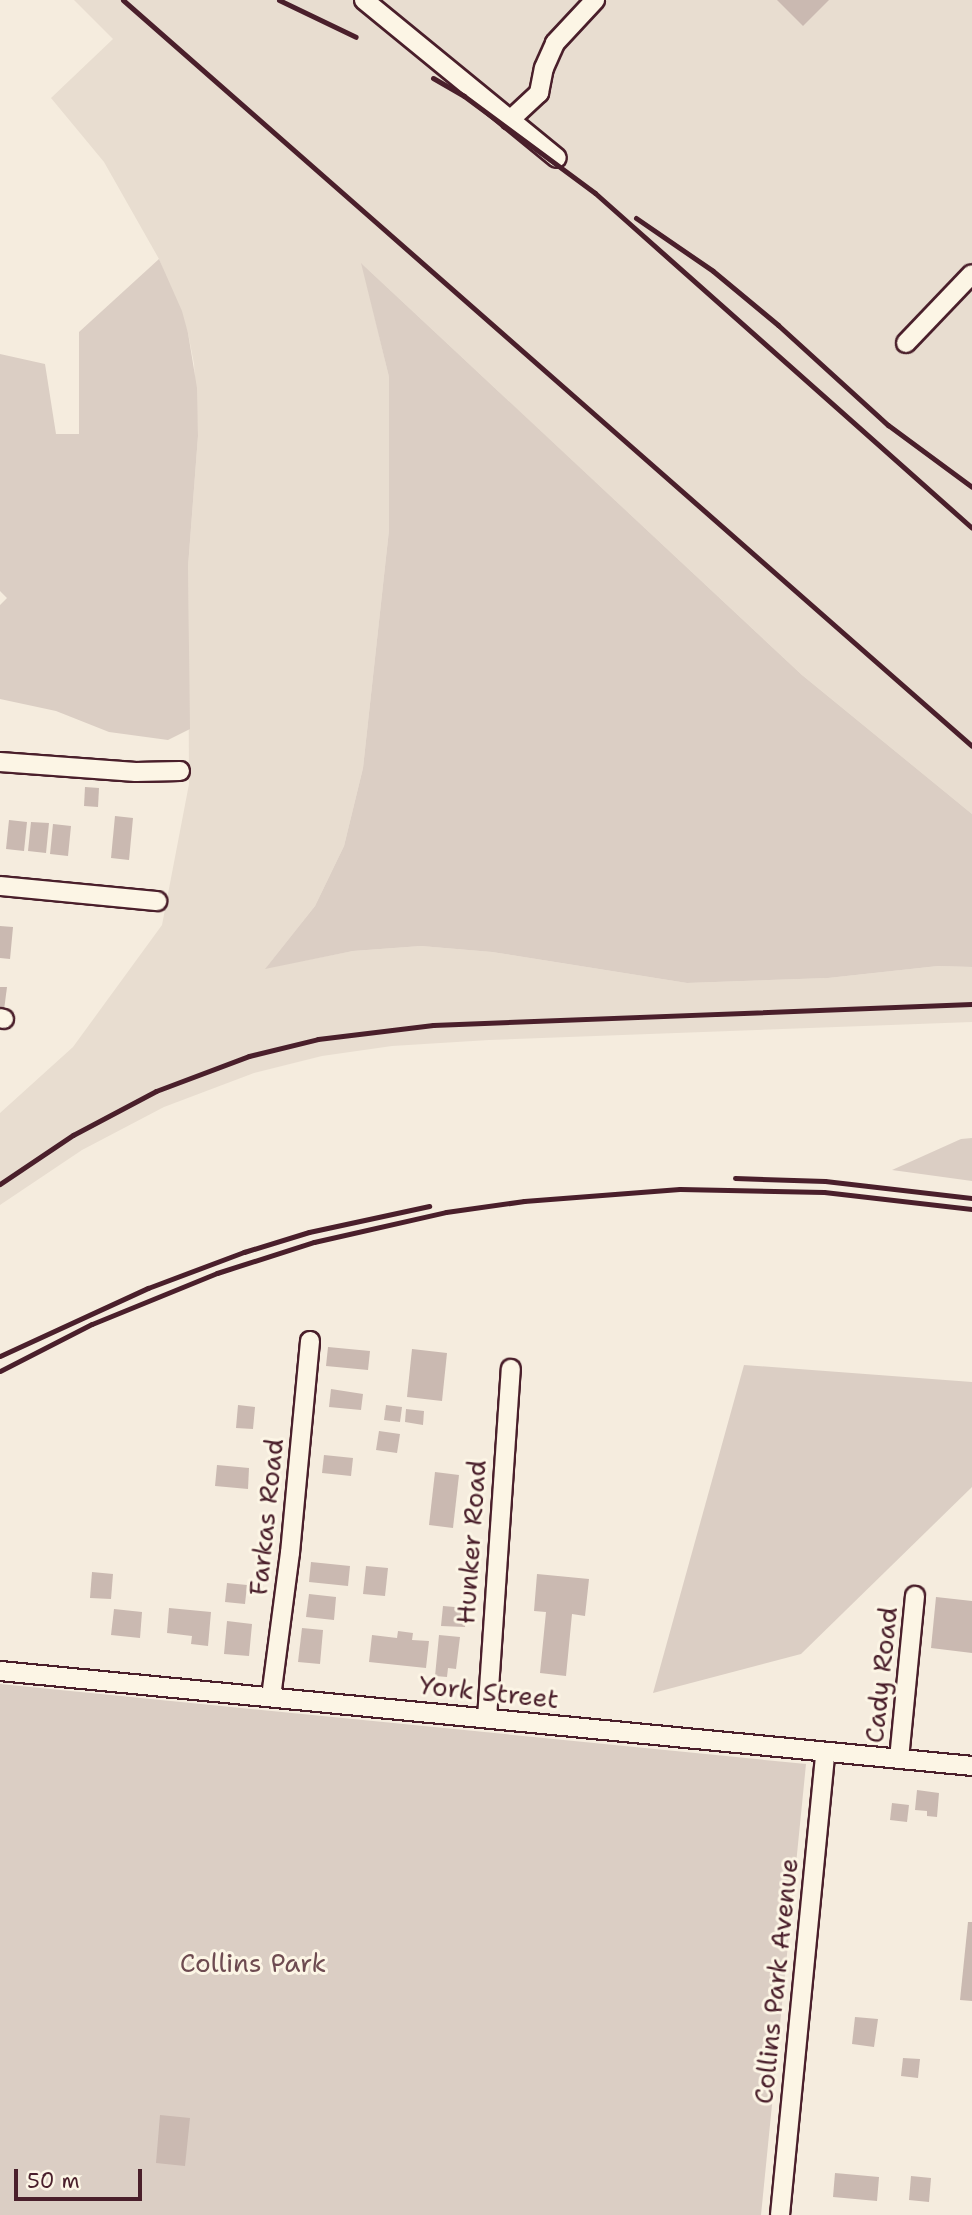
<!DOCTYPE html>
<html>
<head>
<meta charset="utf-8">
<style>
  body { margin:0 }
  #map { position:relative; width:972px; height:2215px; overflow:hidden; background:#f5ecde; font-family:"Shantell Sans",sans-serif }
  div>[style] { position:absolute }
  .built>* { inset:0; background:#e8ddd0 }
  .green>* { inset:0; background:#dbcec4 }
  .building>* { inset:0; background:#cab9b1 }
  .roads { filter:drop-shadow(2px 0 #4a1f2b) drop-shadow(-2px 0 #4a1f2b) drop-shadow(0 2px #4a1f2b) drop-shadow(0 -2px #4a1f2b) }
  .minor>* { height:18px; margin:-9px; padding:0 9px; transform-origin:9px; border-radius:9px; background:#fcf5e5 }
  .rail>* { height:5px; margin:-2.5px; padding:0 2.5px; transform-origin:2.5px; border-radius:2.5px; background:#4a1f2b }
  span { translate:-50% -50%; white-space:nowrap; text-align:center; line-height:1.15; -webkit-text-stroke:6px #fcf5e5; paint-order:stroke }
  .street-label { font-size:26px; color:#4a1f2b }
  .park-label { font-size:26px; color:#6e4b51 }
  .scale { position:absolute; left:14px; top:2169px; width:128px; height:32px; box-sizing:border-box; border:4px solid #4a1f2b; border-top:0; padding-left:9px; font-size:21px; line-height:24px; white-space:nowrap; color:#4a1f2b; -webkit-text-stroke:5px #fcf5e5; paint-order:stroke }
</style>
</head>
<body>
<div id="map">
  <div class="built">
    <i style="clip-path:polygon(74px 0,972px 0,972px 814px,802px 675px,362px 264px,389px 377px,389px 530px,363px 768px,344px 846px,315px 906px,266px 968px,353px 951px,421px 946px,492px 952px,687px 983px,828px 978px,938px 966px,972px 967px,972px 1022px,489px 1040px,392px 1046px,322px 1056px,254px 1073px,164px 1107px,82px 1150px,0 1205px,0 1113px,73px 1047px,162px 925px,189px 784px,188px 567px,198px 436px,194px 364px,188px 333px,159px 259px,104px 162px,51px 98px,113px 39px)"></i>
  </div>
  <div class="green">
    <i style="clip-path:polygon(159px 259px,182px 311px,188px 333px,197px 388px,198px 436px,188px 567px,190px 729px,168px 740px,109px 732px,56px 711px,0 699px,0 605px,7px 598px,0 591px,0 354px,45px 364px,56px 434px,79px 434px,79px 332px)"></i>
    <i style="clip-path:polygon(361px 263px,802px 675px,972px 814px,972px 967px,938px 966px,828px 978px,687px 983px,492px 952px,421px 946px,353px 951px,265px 969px,315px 906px,344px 846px,363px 768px,389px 530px,389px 377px)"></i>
    <i style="clip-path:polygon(972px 1138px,972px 1181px,892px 1170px,961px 1139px)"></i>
    <i style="clip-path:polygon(744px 1365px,972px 1382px,972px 1487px,801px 1654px,653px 1693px)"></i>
    <i style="clip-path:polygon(0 1684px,806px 1764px,761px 2215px,0 2215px)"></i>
  </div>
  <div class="building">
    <i style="clip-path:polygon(777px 0,829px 0,803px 26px)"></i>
    <i style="clip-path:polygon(85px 787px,99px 788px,98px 807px,84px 806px)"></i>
    <i style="clip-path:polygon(115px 816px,133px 818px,129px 860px,111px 858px)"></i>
    <i style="clip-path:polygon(9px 820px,27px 822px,24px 851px,6px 849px)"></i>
    <i style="clip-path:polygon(31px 822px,49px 823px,46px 853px,28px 851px)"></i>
    <i style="clip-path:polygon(53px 824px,71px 826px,68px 856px,50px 854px)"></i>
    <i style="clip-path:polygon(0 926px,13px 927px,10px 959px,0 958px)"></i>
    <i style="clip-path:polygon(0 987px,7px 987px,4px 1010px,0 1010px)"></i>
    <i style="clip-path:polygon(328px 1347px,370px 1351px,368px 1370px,326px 1366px)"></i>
    <i style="clip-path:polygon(412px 1349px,447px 1353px,442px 1401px,407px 1397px)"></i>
    <i style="clip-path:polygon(331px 1389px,363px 1394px,361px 1410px,329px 1407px)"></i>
    <i style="clip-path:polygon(238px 1405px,255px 1407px,253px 1429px,236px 1428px)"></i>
    <i style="clip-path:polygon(386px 1405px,402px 1407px,400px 1422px,384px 1420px)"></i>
    <i style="clip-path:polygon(406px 1409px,424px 1411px,423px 1425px,405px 1422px)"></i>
    <i style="clip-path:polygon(379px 1431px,400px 1434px,397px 1453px,376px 1450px)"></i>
    <i style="clip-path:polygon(324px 1455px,353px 1458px,351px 1476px,322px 1473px)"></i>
    <i style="clip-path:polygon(217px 1465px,249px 1468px,248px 1489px,215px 1486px)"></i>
    <i style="clip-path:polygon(435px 1472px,459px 1475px,453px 1528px,429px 1525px)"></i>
    <i style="clip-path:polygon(311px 1562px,350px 1566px,348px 1586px,309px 1582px)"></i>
    <i style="clip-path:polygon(366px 1566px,388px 1568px,385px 1596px,363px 1594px)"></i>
    <i style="clip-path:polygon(92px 1572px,113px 1574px,111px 1599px,90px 1598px)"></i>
    <i style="clip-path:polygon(537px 1574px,589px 1579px,585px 1616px,572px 1614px,566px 1676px,540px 1673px,546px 1612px,534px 1611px)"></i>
    <i style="clip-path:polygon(227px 1583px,247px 1585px,245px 1604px,225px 1602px)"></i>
    <i style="clip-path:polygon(309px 1594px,336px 1597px,334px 1620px,306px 1617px)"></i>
    <i style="clip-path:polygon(936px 1597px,972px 1601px,972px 1653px,931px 1648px)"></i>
    <i style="clip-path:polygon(443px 1606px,467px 1608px,465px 1627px,441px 1626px)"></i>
    <i style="clip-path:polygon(169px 1608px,211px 1612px,208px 1646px,191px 1644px,192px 1636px,167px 1633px)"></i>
    <i style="clip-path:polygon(114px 1609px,142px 1612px,140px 1638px,111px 1635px)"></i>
    <i style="clip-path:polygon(227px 1621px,252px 1624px,249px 1656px,224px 1654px)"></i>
    <i style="clip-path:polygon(302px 1628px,323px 1630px,320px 1664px,298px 1662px)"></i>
    <i style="clip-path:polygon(398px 1631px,413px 1633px,412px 1640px,429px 1641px,426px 1668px,369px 1662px,372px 1635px,397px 1638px)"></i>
    <i style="clip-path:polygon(439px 1635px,460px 1637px,456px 1669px,448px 1668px,447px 1677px,435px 1676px)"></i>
    <i style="clip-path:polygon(917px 1790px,939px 1793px,937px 1817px,927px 1816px,927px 1811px,915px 1810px)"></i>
    <i style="clip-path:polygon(892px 1803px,909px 1805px,907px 1822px,890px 1820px)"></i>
    <i style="clip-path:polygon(968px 1922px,972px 1922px,972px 2001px,960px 2000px)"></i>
    <i style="clip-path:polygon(855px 2017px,878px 2019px,874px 2047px,852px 2044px)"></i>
    <i style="clip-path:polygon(903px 2058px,920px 2059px,918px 2078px,901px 2076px)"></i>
    <i style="clip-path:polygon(160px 2115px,190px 2118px,185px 2166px,156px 2163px)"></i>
    <i style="clip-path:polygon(835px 2173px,879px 2177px,877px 2201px,833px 2197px)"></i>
    <i style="clip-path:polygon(911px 2176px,931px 2178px,929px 2202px,909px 2200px)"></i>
  </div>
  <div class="roads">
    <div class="minor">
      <i style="left:364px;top:0;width:249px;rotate:39.3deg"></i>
      <i style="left:510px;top:120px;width:40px;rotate:-43deg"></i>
      <i style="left:539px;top:93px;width:25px;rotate:-79deg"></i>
      <i style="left:544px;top:68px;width:27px;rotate:-66deg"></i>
      <i style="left:555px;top:43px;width:59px;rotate:-47.1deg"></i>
      <i style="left:906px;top:343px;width:95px;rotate:-46.3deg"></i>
      <i style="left:0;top:762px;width:136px;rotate:4.2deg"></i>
      <i style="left:136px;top:772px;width:44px;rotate:-1.3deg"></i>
      <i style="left:0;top:886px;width:158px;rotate:5.5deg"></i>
      <i style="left:0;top:1018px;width:4px;rotate:14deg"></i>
      <i style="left:0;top:1671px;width:977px;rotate:5.58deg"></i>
      <i style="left:271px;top:1697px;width:145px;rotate:-82.5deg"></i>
      <i style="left:290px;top:1553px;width:213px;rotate:-84.6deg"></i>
      <i style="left:487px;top:1718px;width:350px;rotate:-86.1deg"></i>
      <i style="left:899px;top:1759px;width:164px;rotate:-84.4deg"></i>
      <i style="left:780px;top:2215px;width:465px;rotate:-84.4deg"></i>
    </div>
  </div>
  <div class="rail">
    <i style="left:123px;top:0;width:1130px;rotate:41.31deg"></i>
    <i style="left:279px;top:0;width:85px;rotate:25.7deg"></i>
    <i style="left:433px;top:78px;width:36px;rotate:30deg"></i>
    <i style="left:464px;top:96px;width:163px;rotate:36.5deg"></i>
    <i style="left:595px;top:193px;width:504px;rotate:41.62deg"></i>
    <i style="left:636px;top:218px;width:93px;rotate:34.5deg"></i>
    <i style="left:713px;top:271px;width:85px;rotate:39.7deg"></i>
    <i style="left:778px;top:325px;width:149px;rotate:42.3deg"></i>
    <i style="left:888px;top:425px;width:104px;rotate:36.4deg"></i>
    <i style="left:735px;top:1178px;width:90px;rotate:1.9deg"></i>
    <i style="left:825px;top:1181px;width:148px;rotate:6.6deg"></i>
    <i style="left:0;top:1184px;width:88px;rotate:-33.9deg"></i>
    <i style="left:73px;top:1135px;width:94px;rotate:-27.9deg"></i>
    <i style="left:156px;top:1091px;width:99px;rotate:-20.6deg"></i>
    <i style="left:249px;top:1056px;width:71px;rotate:-13.8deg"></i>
    <i style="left:318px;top:1039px;width:116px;rotate:-6.9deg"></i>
    <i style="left:433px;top:1025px;width:539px;rotate:-2.23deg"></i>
    <i style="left:0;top:1356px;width:163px;rotate:-24.7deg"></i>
    <i style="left:148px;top:1288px;width:103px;rotate:-20.6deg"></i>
    <i style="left:244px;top:1252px;width:68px;rotate:-17.1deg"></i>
    <i style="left:309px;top:1232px;width:123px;rotate:-12.2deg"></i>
    <i style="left:0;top:1371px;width:103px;rotate:-27.1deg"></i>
    <i style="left:92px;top:1324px;width:135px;rotate:-22.2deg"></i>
    <i style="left:217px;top:1273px;width:102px;rotate:-17.7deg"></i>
    <i style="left:314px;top:1242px;width:135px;rotate:-12.8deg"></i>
    <i style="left:446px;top:1212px;width:79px;rotate:-8deg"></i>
    <i style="left:524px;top:1201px;width:156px;rotate:-4.4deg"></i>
    <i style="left:680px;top:1189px;width:144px;rotate:1.2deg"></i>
    <i style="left:824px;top:1192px;width:149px;rotate:6.6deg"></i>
  </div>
  <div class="street-label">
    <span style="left:266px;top:1517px;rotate:-84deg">Farkas Road</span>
    <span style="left:471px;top:1542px;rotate:-86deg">Hunker Road</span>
    <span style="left:881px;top:1675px;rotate:-84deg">Cady Road</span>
    <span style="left:489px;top:1692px;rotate:6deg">York Street</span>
    <span style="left:776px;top:1981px;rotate:-84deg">Collins Park Avenue</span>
  </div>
  <div class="park-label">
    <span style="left:253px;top:1963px">Collins Park</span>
  </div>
  <div class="scale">50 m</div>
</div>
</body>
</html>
